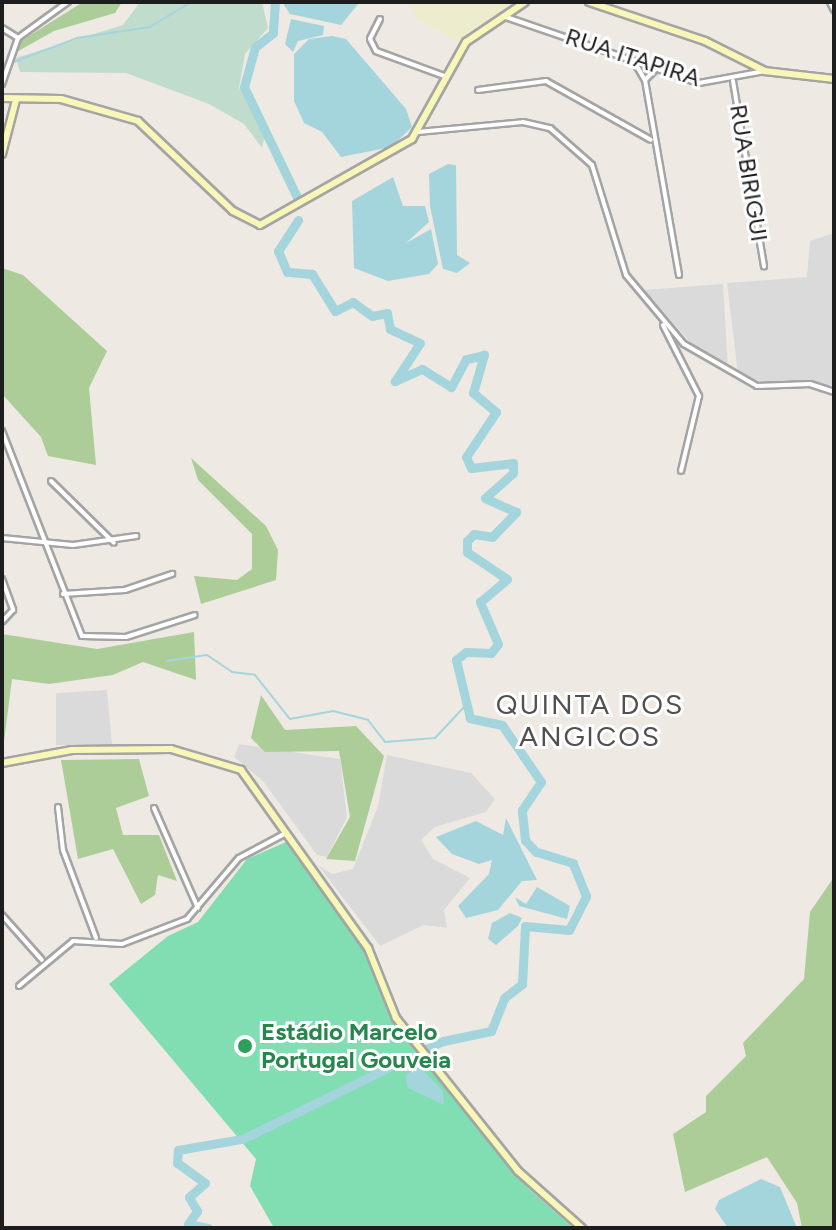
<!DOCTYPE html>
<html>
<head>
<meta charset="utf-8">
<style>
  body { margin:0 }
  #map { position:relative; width:836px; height:1230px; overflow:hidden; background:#eeeae3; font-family:Figtree,sans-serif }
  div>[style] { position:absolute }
  .residential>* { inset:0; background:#dbdada }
  .farmland>* { inset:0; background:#ededce }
  .forest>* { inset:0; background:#accd98 }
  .wetland>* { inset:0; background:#c0dccd }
  .pitch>* { inset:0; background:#81ddb2 }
  .water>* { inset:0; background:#a4d4dc }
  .stream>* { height:2px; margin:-1px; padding:0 1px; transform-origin:1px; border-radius:1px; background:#a4d4dc }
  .river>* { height:9px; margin:-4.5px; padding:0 4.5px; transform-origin:4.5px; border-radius:4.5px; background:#a4d4dc }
  .roads { filter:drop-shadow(2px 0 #a4a4a4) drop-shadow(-2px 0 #a4a4a4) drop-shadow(0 2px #a4a4a4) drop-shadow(0 -2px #a4a4a4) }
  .street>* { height:4px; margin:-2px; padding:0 2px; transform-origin:2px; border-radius:2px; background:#fff }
  .secondary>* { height:6px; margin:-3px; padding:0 3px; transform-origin:3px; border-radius:3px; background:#f9f7b7 }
  .dots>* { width:22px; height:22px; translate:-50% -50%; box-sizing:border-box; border:4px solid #fff; border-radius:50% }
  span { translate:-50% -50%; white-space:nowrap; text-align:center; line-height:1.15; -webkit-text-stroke:6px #fff; paint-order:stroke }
  .street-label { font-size:24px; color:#1d1d1d }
  .leisure-label { font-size:24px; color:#27864d; font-weight:700 }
  .left { translate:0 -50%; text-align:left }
  .quarter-label { font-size:28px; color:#505050; letter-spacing:2px }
  .frame { position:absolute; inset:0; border:4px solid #1d1d1d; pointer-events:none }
</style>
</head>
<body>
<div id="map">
  <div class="residential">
    <i style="clip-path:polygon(834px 233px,834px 385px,769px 384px,738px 374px,727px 283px,807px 277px,810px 241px)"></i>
    <i style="clip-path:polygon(723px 284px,728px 369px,692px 344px,644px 290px)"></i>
    <i style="clip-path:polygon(107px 690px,112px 745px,56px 745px,56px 693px)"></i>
    <i style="clip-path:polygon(239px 744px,340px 759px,347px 817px,327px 857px,317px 855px,263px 781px,234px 757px)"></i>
    <i style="clip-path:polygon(387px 755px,471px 773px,495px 799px,486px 812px,435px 827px,421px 840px,433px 859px,470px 878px,444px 910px,447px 928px,424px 925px,380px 946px,318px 865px,332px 874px,353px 869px,378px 806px)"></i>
  </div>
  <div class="farmland">
    <i style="clip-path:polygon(409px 2px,513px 2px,460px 43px,416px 19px)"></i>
  </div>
  <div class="forest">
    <i style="clip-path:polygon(83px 2px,122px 2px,115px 13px,54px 31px,13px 54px,21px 41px)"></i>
    <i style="clip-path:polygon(2px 268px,23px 275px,107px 351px,89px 388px,96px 465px,48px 456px,41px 437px,2px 394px)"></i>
    <i style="clip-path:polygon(191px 458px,266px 526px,278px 550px,276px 580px,201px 604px,194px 576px,237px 580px,252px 569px,252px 534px,198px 480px)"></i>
    <i style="clip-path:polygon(194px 632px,196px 680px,143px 662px,113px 675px,49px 684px,12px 679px,2px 757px,2px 634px,97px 649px)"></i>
    <i style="clip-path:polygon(261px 695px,285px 730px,356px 726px,384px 756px,355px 861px,326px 859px,350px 817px,339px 751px,265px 752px,251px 738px)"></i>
    <i style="clip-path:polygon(139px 759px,149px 796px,116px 808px,123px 835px,159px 835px,177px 881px,158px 875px,155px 895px,141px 904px,113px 849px,78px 859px,61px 760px)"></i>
    <i style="clip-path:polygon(834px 877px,834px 1228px,802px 1228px,797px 1203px,767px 1157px,685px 1192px,673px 1134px,706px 1112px,706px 1096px,746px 1056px,743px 1043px,804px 979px,810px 912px)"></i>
  </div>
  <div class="wetland">
    <i style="clip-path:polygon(140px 2px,262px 2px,268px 28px,245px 54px,239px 88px,267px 123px,262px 148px,244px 124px,209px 104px,126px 73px,20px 72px,16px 58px,123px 25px)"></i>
  </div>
  <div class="pitch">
    <i style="clip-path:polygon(286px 842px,366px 952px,393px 1022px,529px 1189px,573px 1228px,274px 1228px,250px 1186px,256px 1159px,109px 984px,168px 936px,198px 922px,247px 859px)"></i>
  </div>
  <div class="water">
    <i style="clip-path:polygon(282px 2px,359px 2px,359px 3px,341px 25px,290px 14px)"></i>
    <i style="clip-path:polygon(291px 19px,324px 26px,323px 35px,298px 41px,293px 52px,285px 44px)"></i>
    <i style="clip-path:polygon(332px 36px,346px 39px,406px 109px,412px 127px,391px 147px,341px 157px,322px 132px,304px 123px,294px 101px,294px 54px,309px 39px)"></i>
    <i style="clip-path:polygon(448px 164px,456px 165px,457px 255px,470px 263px,457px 273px,443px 269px,430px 206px,429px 174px)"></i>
    <i style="clip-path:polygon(393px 177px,403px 206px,425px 206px,429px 222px,406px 243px,431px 229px,438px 264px,429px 274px,388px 281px,354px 268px,352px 201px)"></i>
    <i style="clip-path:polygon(506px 818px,537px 880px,522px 881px,498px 910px,466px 918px,458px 906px,489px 874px,492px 860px,479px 864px,452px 854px,436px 837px,476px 821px,503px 835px)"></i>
    <i style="clip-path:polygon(537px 887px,570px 906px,567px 919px,519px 906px,515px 897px,526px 904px)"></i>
    <i style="clip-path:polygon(510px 913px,522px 918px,518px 926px,496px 945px,488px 939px,492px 923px)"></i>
    <i style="clip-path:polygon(419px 1066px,443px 1091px,444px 1105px,408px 1088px,405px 1075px)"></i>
    <i style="clip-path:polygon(761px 1179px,780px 1187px,797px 1228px,728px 1228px,715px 1209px,719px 1200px)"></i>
  </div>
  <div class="stream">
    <i style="left:11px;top:63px;width:71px;rotate:-20.7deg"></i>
    <i style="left:77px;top:38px;width:74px;rotate:-8.6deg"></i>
    <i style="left:150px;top:27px;width:48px;rotate:-31.4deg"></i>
    <i style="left:167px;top:661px;width:40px;rotate:-8.5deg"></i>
    <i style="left:207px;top:655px;width:30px;rotate:34deg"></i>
    <i style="left:232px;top:672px;width:23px;rotate:7deg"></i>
    <i style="left:255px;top:675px;width:56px;rotate:51.5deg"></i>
    <i style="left:290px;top:719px;width:44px;rotate:-10.5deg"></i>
    <i style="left:333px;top:711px;width:36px;rotate:14deg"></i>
    <i style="left:368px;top:720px;width:28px;rotate:52deg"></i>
    <i style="left:385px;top:742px;width:50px;rotate:-4.6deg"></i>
    <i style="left:435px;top:738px;width:45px;rotate:-46.8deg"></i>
  </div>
  <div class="river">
    <i style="left:275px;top:2px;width:31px;rotate:94deg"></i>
    <i style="left:273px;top:33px;width:23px;rotate:142deg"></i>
    <i style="left:255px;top:47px;width:41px;rotate:105.4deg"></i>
    <i style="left:244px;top:87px;width:124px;rotate:64.3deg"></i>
    <i style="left:208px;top:1228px;width:20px;rotate:-169deg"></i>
    <i style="left:188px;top:1224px;width:16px;rotate:-55deg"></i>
    <i style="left:197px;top:1211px;width:16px;rotate:-120deg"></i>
    <i style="left:189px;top:1197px;width:21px;rotate:-41deg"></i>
    <i style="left:205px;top:1183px;width:34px;rotate:-144deg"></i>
    <i style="left:177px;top:1163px;width:13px;rotate:-86deg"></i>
    <i style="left:178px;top:1150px;width:65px;rotate:-9.8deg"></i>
    <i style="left:242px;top:1139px;width:224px;rotate:-26deg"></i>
    <i style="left:443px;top:1041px;width:49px;rotate:-11.8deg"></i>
    <i style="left:491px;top:1031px;width:35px;rotate:-68deg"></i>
    <i style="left:504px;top:998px;width:23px;rotate:-38deg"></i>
    <i style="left:522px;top:984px;width:58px;rotate:-87deg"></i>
    <i style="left:525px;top:926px;width:44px;rotate:5.2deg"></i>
    <i style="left:569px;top:930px;width:38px;rotate:-63deg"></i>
    <i style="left:586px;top:896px;width:35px;rotate:-112deg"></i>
    <i style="left:573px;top:863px;width:39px;rotate:-163deg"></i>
    <i style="left:536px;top:852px;width:16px;rotate:-133deg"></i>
    <i style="left:525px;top:840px;width:30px;rotate:-96deg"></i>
    <i style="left:522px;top:810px;width:34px;rotate:-56deg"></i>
    <i style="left:541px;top:782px;width:69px;rotate:-124.4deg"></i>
    <i style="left:502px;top:725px;width:33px;rotate:-168deg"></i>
    <i style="left:470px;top:718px;width:60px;rotate:-103.6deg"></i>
    <i style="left:456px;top:660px;width:13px;rotate:-39deg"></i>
    <i style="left:466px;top:652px;width:25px;rotate:2deg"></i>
    <i style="left:491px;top:653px;width:11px;rotate:-52deg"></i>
    <i style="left:498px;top:644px;width:46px;rotate:-113.2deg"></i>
    <i style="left:480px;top:602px;width:35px;rotate:-40deg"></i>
    <i style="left:507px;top:579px;width:48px;rotate:-146deg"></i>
    <i style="left:467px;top:552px;width:11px;rotate:-90deg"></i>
    <i style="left:467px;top:541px;width:10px;rotate:-45deg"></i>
    <i style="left:474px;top:534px;width:18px;rotate:9deg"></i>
    <i style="left:492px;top:537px;width:35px;rotate:-46deg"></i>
    <i style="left:516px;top:512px;width:34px;rotate:-156deg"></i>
    <i style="left:485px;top:498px;width:38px;rotate:-42deg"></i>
    <i style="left:513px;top:473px;width:10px;rotate:-90deg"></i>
    <i style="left:513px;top:463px;width:42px;rotate:173.2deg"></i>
    <i style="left:471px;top:468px;width:12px;rotate:-114deg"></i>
    <i style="left:466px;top:457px;width:54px;rotate:-56.3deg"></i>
    <i style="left:496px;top:412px;width:30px;rotate:-140deg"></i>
    <i style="left:473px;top:393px;width:40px;rotate:-74deg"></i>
    <i style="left:484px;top:355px;width:18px;rotate:167deg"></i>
    <i style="left:466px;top:359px;width:32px;rotate:118deg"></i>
    <i style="left:451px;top:387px;width:34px;rotate:-148deg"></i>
    <i style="left:422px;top:369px;width:30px;rotate:156deg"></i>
    <i style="left:395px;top:381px;width:45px;rotate:-56.7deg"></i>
    <i style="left:420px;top:343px;width:33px;rotate:-155deg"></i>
    <i style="left:390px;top:329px;width:16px;rotate:-101deg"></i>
    <i style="left:387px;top:313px;width:15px;rotate:169deg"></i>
    <i style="left:372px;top:316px;width:24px;rotate:-144deg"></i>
    <i style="left:353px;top:302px;width:20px;rotate:153deg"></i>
    <i style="left:335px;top:311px;width:44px;rotate:-121.9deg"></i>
    <i style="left:312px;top:274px;width:25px;rotate:-175deg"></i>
    <i style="left:287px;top:272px;width:23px;rotate:-113deg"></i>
    <i style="left:278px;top:251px;width:37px;rotate:-57deg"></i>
  </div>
  <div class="roads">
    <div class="street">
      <i style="left:830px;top:2px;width:9px;rotate:63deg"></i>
      <i style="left:503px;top:16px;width:207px;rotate:18.9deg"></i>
      <i style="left:699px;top:83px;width:67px;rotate:-10.3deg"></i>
      <i style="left:380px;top:19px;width:22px;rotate:117deg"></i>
      <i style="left:370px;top:39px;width:13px;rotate:63deg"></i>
      <i style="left:376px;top:51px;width:76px;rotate:20.1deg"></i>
      <i style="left:2px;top:28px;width:19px;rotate:32deg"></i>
      <i style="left:635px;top:63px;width:20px;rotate:60deg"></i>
      <i style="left:645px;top:80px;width:198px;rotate:80.1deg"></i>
      <i style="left:645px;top:80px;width:16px;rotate:-45deg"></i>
      <i style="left:733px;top:81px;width:188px;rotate:80.5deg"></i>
      <i style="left:2px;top:84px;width:49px;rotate:-70.8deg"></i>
      <i style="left:18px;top:38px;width:62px;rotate:-35.8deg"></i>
      <i style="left:478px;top:90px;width:69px;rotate:-7.5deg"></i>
      <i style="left:546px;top:81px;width:120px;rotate:29.3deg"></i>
      <i style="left:418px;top:132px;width:105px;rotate:-5.4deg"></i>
      <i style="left:523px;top:122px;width:28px;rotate:13deg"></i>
      <i style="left:550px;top:128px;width:56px;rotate:41.4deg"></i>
      <i style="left:592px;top:165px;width:115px;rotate:72.8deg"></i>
      <i style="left:626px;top:275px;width:90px;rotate:50deg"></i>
      <i style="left:684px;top:344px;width:84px;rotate:29.9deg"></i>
      <i style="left:757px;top:386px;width:53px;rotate:-2.2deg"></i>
      <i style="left:810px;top:384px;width:25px;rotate:18deg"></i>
      <i style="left:663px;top:325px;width:80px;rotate:63.1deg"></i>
      <i style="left:699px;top:396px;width:77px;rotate:103.5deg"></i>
      <i style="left:2px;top:431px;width:220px;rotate:68.7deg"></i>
      <i style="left:82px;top:636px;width:44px;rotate:1.3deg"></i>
      <i style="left:126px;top:637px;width:72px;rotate:-17.7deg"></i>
      <i style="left:51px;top:481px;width:88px;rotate:44.5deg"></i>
      <i style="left:2px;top:538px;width:71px;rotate:5.6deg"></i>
      <i style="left:73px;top:545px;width:64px;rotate:-8.1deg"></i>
      <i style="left:2px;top:579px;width:33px;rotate:70deg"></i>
      <i style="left:13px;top:610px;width:16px;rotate:133deg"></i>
      <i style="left:63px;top:594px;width:62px;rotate:-3.7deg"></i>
      <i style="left:125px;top:590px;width:50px;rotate:-18.8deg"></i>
      <i style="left:58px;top:807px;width:43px;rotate:83.4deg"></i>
      <i style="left:63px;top:850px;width:94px;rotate:69.4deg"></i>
      <i style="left:154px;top:808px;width:109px;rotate:66.3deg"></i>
      <i style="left:2px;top:915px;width:60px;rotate:48.4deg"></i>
      <i style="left:19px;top:986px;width:70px;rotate:-39.8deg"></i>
      <i style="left:73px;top:941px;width:49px;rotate:3.5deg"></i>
      <i style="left:122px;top:944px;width:70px;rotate:-21deg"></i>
      <i style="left:187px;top:919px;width:80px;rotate:-49.6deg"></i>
      <i style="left:239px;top:858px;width:53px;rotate:-28deg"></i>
    </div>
    <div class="secondary">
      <i style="left:589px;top:2px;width:122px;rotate:18.6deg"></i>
      <i style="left:705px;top:41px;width:67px;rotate:26.6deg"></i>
      <i style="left:765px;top:71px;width:69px;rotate:6.6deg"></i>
      <i style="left:2px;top:98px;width:59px;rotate:1deg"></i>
      <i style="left:61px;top:99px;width:80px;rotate:15.9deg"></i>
      <i style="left:138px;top:121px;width:131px;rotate:43.5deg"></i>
      <i style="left:233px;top:211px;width:30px;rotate:27deg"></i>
      <i style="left:260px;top:225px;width:175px;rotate:-29.5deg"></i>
      <i style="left:412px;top:139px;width:111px;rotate:-60.9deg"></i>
      <i style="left:466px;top:42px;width:71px;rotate:-34.1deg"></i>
      <i style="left:2px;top:154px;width:56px;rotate:-75.5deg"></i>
      <i style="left:2px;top:763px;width:71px;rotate:-10.5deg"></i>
      <i style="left:72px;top:750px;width:99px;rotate:-0.6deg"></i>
      <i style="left:171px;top:749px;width:73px;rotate:16.7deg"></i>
      <i style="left:241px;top:770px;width:219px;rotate:54.5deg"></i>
      <i style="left:368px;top:948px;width:75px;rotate:68.2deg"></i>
      <i style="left:396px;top:1018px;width:196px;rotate:51.4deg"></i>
      <i style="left:518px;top:1171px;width:86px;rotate:41.7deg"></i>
    </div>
  </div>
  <div class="dots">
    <i style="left:245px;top:1046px;background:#2e9e5b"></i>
  </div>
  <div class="street-label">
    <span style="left:633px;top:57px;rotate:18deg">RUA ITAPIRA</span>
    <span style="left:749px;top:173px;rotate:81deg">RUA BIRIGUI</span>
  </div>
  <div class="leisure-label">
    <span class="left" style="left:261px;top:1046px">Estádio Marcelo<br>Portugal Gouveia</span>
  </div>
  <div class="quarter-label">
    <span style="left:590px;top:720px">QUINTA DOS<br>ANGICOS</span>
  </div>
  <div class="frame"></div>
</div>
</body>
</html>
